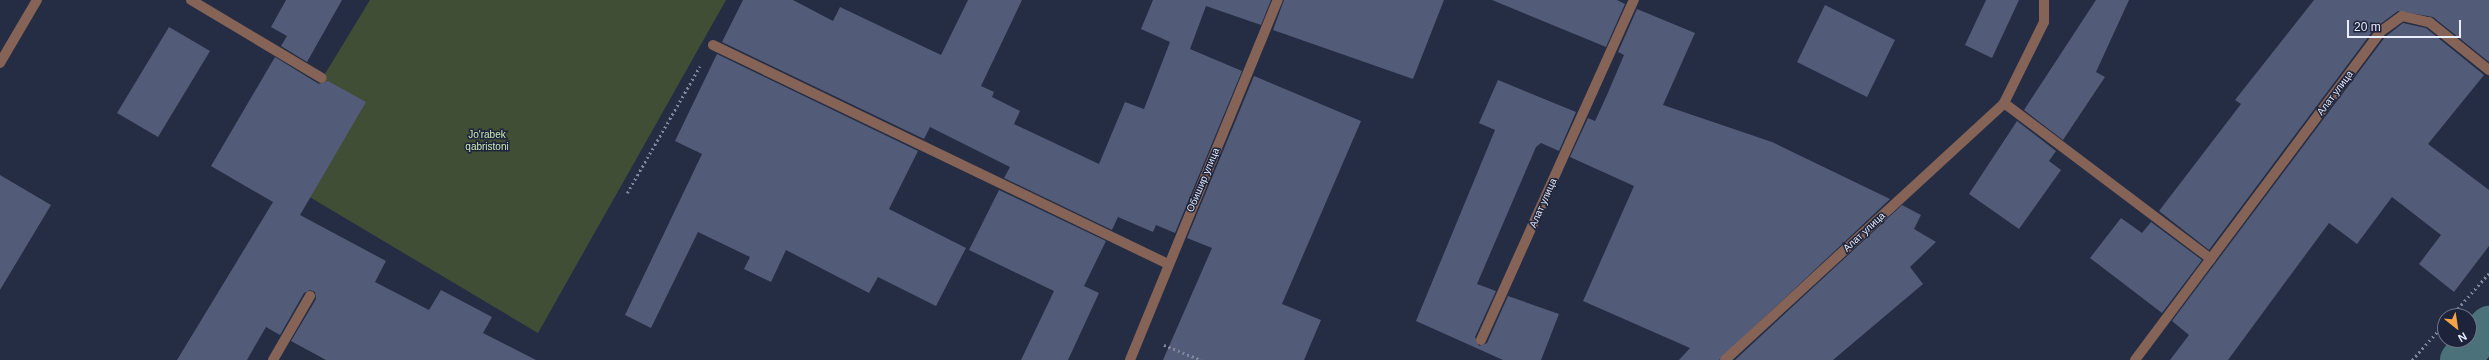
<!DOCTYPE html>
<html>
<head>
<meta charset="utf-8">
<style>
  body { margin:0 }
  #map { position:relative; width:2489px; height:360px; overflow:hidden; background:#252d44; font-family:Helvetica,sans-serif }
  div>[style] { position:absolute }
  .green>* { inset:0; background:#414e36 }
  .canal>* { height:40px; margin:-20px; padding:0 20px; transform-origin:20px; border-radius:20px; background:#4b727b }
  .building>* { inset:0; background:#525b77 }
  .path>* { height:2.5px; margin-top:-1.25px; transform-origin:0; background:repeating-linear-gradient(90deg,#80879b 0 2px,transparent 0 5px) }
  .lane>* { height:10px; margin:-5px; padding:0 5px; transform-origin:5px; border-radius:5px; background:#856357 }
  .street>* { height:10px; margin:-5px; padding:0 5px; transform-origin:5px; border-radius:5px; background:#856357 }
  span { translate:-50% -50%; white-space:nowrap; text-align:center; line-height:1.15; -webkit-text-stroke:3px #1c233a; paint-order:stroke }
  .street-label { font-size:10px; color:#e9efff }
  .park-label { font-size:10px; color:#cfecb8 }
  .north { position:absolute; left:2437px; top:308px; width:40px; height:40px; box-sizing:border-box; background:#1c233a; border:1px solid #6e7589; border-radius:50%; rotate:150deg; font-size:11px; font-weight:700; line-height:16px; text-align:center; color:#e9efff }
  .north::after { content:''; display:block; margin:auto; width:14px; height:18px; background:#f4a444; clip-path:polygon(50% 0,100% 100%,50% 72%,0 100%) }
  .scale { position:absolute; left:2347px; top:20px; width:114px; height:18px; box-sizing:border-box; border:2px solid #e9efff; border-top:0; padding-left:5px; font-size:12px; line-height:14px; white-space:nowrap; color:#e9efff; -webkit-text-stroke:3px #1c233a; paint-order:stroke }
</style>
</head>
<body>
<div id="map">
  <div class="green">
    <i style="clip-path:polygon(370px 0,726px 0,538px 333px,266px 171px)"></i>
  </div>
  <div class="canal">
    <i style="left:2460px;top:360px;width:45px;rotate:-49.5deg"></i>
  </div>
  <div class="building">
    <i style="clip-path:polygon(286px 0,342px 0,307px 62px,281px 46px,287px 36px,271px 27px)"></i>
    <i style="clip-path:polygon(743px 0,793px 0,833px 21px,840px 7px,941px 55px,968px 0,1022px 0,981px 86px,994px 92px,992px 97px,1020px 111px,1014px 124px,1099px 164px,1125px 102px,1144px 109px,1170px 42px,1141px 29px,1153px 0,1271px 0,1261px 25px,1206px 6px,1190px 49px,1242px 71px,1175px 233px,1156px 225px,1153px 232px,1118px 217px,1112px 230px,1004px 178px,1010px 167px,930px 127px,924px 139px,722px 42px)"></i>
    <i style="clip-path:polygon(1284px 0,1444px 0,1413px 79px,1273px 30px)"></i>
    <i style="clip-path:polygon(1492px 0,1617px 0,1625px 4px,1606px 47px)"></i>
    <i style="clip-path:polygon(1986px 0,2019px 0,1992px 58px,1965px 45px)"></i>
    <i style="clip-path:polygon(2096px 0,2129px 0,2096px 72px,2105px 77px,2063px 140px,2024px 110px)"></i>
    <i style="clip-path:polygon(2314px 0,2489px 0,2489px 62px,2433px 17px,2398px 11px,2375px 28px,2209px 250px,2159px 211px,2241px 104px,2235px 100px)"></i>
    <i style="clip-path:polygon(1825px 5px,1895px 40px,1867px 97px,1797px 62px)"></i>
    <i style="clip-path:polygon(1637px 9px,1695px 33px,1663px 105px,1772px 142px,1890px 199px,1719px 360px,1679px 360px,1690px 348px,1583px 301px,1634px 186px,1570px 157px,1588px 118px,1595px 121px,1607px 95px,1624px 55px,1618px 52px)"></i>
    <i style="clip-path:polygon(2403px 23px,2426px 28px,2484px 75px,2428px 144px,2489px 190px,2489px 246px,2454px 292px,2419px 264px,2441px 235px,2392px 197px,2357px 244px,2329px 223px,2228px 360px,2170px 360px,2189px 335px,2172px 321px,2385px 37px)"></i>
    <i style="clip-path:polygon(169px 27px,210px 51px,158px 137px,117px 113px)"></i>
    <i style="clip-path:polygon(717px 54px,918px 151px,889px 209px,966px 248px,936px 306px,878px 277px,869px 293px,786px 250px,771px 282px,744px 269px,750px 257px,698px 232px,651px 328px,625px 315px,702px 154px,675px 141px)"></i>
    <i style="clip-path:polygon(275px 57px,319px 84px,328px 81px,366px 102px,300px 215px,386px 261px,375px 282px,429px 310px,441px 290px,492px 317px,483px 333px,536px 360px,326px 360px,291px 341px,316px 299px,315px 292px,310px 290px,304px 293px,280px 335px,266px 327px,247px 360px,177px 360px,273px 202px,211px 166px)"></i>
    <i style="clip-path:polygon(1254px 76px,1361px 121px,1282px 304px,1321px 320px,1304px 360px,1163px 360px,1212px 248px,1187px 238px)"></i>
    <i style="clip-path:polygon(1498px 80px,1576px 112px,1559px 151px,1541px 143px,1536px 147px,1477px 284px,1496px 291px,1475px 337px,1479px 346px,1487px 343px,1508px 296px,1559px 314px,1541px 360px,1503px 360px,1416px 321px,1495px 130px,1479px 123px)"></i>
    <i style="clip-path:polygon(2017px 121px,2056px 151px,2049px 161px,2061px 170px,2019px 229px,1969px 194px)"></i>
    <i style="clip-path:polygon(0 175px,51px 205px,0 290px)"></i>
    <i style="clip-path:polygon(999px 190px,1106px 241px,1084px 286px,1099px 293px,1068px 360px,1021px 360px,1054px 291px,969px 250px)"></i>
    <i style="clip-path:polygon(1902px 205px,1921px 215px,1914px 229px,1936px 242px,1910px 267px,1923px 284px,1833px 360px,1735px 360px)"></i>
    <i style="clip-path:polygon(2121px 218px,2142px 233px,2151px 222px,2202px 260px,2162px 313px,2090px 258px)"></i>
  </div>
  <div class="path">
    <i style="left:627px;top:193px;width:146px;rotate:-60.1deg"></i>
    <i style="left:2451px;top:316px;width:57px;rotate:-48.5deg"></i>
    <i style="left:1164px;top:345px;width:40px;rotate:22deg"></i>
    <i style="left:2412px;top:360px;width:50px;rotate:-48.3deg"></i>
  </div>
  <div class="lane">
    <i style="left:191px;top:0;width:152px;rotate:30.8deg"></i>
    <i style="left:713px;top:45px;width:505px;rotate:25.7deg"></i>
  </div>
  <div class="street">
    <i style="left:0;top:63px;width:73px;rotate:-59.6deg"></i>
    <i style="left:2004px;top:103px;width:259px;rotate:37deg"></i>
    <i style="left:1481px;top:340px;width:373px;rotate:-65.8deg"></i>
    <i style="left:273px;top:360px;width:74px;rotate:-60deg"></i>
    <i style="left:1130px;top:360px;width:389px;rotate:-67.7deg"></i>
    <i style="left:1725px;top:360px;width:379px;rotate:-42.6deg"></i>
    <i style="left:2004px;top:103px;width:90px;rotate:-63.7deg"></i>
    <i style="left:2044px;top:22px;width:22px;rotate:-90deg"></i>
    <i style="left:2135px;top:360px;width:409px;rotate:-53.2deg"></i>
    <i style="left:2380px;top:32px;width:27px;rotate:-36deg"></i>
    <i style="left:2402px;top:16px;width:28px;rotate:13deg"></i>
    <i style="left:2429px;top:22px;width:77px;rotate:38.7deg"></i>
  </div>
  <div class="street-label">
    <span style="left:2335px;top:93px;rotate:-53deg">Алат улица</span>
    <span style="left:1203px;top:180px;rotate:-67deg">Обишир улица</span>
    <span style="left:1543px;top:203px;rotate:-66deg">Алат улица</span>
    <span style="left:1864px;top:232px;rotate:-43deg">Алат улица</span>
  </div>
  <div class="park-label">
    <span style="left:487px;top:140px">Jo'rabek<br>qabristoni</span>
  </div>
  <div class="north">N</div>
  <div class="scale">20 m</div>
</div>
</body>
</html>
